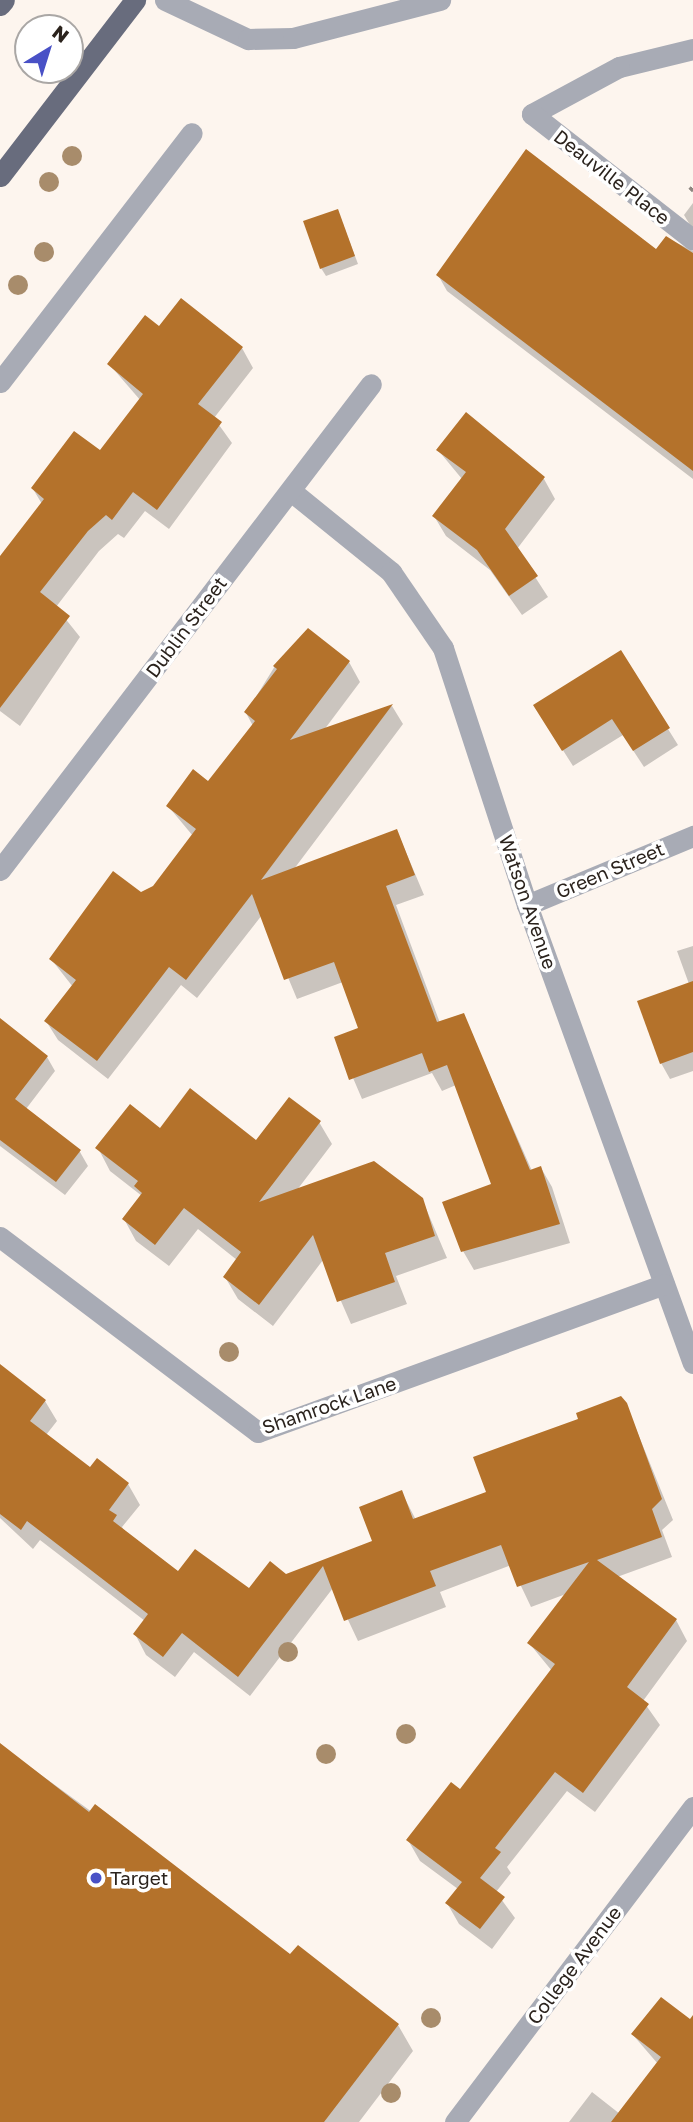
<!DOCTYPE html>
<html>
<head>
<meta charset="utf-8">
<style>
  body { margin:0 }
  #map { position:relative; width:693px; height:2122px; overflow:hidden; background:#fdf5ee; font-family:"Golos Text",sans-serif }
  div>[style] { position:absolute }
  .shadow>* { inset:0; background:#0003 }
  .building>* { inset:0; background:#b4722b }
  .path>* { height:4.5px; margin-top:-2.25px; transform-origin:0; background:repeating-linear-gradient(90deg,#8f8781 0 3.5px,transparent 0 7px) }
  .minor>* { height:21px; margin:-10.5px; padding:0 10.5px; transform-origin:10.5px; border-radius:10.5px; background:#a8abb5 }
  .major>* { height:21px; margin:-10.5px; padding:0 10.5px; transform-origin:10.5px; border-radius:10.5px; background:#686c7d }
  .trees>* { width:20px; height:20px; margin:-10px; border-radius:50%; background:#a88c6b }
  .dots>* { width:19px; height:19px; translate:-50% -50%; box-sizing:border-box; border:4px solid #fff; border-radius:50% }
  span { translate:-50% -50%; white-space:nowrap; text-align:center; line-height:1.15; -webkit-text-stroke:7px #fff; paint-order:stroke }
  .street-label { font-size:19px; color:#2b231d }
  .poi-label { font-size:19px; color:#2b231d }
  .left { translate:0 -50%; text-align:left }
  .north { position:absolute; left:14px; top:14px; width:70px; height:70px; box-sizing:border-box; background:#fff; border:2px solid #aaa7a5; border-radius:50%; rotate:38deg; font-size:19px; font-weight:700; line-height:28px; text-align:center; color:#2b231d }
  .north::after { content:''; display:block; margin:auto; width:24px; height:32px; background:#4951c6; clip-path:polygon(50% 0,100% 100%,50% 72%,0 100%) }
</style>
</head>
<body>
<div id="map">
  <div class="shadow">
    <i style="clip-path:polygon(693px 203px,693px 230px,684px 215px)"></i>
    <i style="clip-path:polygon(338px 211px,358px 264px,326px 276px,321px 268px)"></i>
    <i style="clip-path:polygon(667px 238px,693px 251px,693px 479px,447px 291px,438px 275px,656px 252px)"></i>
    <i style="clip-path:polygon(159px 329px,242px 348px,253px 368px,214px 418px,232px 443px,169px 529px,145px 511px,124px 538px,118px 534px,99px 551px,56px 607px,80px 637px,20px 726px,0 711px,0 557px,42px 504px,33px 489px,100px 453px,141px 401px,109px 364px)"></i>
    <i style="clip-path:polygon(438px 450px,544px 479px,555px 499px,517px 549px,548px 597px,522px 615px,490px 570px,446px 536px,434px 516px,462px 479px)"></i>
    <i style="clip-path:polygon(308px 631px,349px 662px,360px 682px,324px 730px,392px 706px,403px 724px,294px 869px,397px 831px,424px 895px,396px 905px,440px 1023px,463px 1015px,532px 1171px,541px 1168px,552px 1187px,570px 1243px,474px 1270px,463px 1251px,493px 1185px,456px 1085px,442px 1091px,432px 1073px,362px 1099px,336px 1038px,361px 1029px,343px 982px,297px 999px,262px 915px,197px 998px,181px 985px,108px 1079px,58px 1040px,46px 1021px,73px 987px,51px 959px,154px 887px,193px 836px,168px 806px,208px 783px,253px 726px,246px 713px,275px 666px)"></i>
    <i style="clip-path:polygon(620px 652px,678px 745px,644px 767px,623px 735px,573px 766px,545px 722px)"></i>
    <i style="clip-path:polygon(693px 946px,693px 1071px,670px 1079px,661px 1063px,689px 984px,677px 951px)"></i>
    <i style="clip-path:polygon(0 1033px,47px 1057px,55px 1071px,26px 1109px,80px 1152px,88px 1166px,65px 1195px,0 1146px)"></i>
    <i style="clip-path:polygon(319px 1122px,332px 1144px,297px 1190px,422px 1199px,447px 1258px,396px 1276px,407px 1304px,351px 1324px,323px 1260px,273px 1326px,238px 1299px,225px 1277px,237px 1260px,198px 1229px,169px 1266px,136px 1241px,124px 1219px,142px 1196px,110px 1171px,98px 1148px,160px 1130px,257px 1142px)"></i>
    <i style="clip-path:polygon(0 1367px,45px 1401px,57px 1421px,46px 1435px,90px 1470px,128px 1484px,140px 1505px,122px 1527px,126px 1534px,178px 1573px,250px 1590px,375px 1542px,402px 1493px,416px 1520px,489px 1493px,632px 1419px,673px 1520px,662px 1530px,672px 1557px,617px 1577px,676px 1620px,687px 1641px,643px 1701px,660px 1725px,595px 1812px,567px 1791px,507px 1867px,511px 1873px,496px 1892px,515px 1918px,492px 1949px,459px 1924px,447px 1903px,458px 1889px,420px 1861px,408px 1840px,460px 1791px,552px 1671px,529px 1643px,566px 1594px,531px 1607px,511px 1565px,440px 1592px,446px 1607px,358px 1641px,333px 1588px,250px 1696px,194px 1652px,175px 1677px,146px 1655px,135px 1634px,145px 1621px,40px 1540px,33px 1549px,0 1518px)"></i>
    <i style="clip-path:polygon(0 1745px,291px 1957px,398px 2025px,413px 2051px,359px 2122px,0 2122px)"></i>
    <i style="clip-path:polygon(693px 2027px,693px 2122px,569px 2122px,592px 2092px,620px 2114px,658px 2064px,633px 2035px)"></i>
  </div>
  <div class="building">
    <i style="clip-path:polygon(526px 149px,656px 249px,666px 236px,693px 253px,693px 471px,436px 275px)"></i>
    <i style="clip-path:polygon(338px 209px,355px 256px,320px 269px,303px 221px)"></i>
    <i style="clip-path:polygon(181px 298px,243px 347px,198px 404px,222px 422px,157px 510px,133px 492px,112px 520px,106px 515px,88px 531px,40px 592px,70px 616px,0 708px,0 556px,44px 499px,31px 488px,74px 431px,100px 450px,143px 394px,107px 364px,145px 315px,159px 326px)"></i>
    <i style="clip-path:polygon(466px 412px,545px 477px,505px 529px,538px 576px,509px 596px,477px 550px,432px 516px,466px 472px,436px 450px)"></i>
    <i style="clip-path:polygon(308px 628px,350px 661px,290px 740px,393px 704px,261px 880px,397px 829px,415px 875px,386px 886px,437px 1022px,464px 1013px,530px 1170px,541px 1166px,560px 1224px,461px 1252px,442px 1202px,491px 1184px,447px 1065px,429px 1072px,422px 1053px,349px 1080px,334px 1037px,358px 1028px,334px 962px,284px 980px,252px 894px,186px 980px,169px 967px,97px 1061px,44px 1021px,76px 980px,49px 959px,113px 871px,141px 892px,153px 886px,196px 829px,166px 806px,193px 769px,208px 781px,255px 721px,244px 712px,277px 669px,273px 666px)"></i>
    <i style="clip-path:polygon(621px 650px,670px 728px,633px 751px,612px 719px,562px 751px,533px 705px)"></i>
    <i style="clip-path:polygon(693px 981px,693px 1052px,660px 1064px,637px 1001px)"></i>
    <i style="clip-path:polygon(0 1018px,48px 1056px,15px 1099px,81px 1150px,56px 1182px,0 1140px)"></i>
    <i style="clip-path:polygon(190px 1088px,256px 1140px,289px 1097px,321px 1121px,259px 1202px,374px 1161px,423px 1198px,435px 1236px,385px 1253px,395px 1282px,337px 1302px,313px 1235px,259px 1305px,223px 1277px,241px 1252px,184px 1208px,155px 1245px,122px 1219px,142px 1193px,134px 1186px,138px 1181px,95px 1148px,130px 1104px,160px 1128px)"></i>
    <i style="clip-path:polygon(0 1364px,46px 1400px,30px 1421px,90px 1467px,97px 1458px,129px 1483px,109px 1510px,117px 1515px,113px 1521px,178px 1571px,195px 1549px,249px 1588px,270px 1561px,286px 1574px,372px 1541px,359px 1507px,402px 1490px,413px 1519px,486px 1492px,473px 1457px,578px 1419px,576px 1413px,621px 1396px,627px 1403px,662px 1499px,652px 1509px,662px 1537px,597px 1560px,677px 1619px,627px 1687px,649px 1704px,583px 1793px,555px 1772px,495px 1848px,501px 1852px,480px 1878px,505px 1897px,480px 1929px,445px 1903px,462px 1882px,406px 1840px,451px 1782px,460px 1789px,555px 1664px,527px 1643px,589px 1562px,517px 1587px,501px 1545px,430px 1571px,436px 1586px,344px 1621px,323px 1566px,238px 1677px,182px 1633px,163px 1657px,133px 1634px,148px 1614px,27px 1521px,21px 1530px,0 1514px)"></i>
    <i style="clip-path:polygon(0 1743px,89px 1812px,95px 1804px,290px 1954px,298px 1945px,399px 2024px,324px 2122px,0 2122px)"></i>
    <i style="clip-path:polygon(661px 1997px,690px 2019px,693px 2015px,693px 2122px,611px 2122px,661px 2057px,631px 2034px)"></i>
  </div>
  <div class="path">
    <i style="left:690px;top:190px;width:4px;rotate:-45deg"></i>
  </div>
  <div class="minor">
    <i style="left:165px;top:0;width:92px;rotate:25.2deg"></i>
    <i style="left:248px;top:39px;width:45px;rotate:-1.3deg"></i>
    <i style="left:293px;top:38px;width:152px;rotate:-14.5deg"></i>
    <i style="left:693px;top:49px;width:76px;rotate:166.3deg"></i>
    <i style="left:619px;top:67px;width:99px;rotate:151.6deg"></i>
    <i style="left:532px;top:114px;width:204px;rotate:38deg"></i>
    <i style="left:0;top:382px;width:314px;rotate:-52.4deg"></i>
    <i style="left:291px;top:491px;width:129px;rotate:39deg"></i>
    <i style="left:391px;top:572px;width:92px;rotate:55.6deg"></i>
    <i style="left:443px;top:648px;width:270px;rotate:71.9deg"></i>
    <i style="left:527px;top:905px;width:487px;rotate:70.1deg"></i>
    <i style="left:0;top:870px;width:611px;rotate:-52.64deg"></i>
    <i style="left:527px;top:905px;width:180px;rotate:-22.6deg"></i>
    <i style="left:0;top:1237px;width:323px;rotate:37.1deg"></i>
    <i style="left:258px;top:1432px;width:432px;rotate:-20deg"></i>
    <i style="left:455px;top:2122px;width:395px;rotate:-52.9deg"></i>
  </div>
  <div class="major">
    <i style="left:0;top:5px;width:6px;rotate:-51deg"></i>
    <i style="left:0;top:176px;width:222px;rotate:-52.5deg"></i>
  </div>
  <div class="trees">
    <i style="left:72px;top:156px"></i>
    <i style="left:49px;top:182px"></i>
    <i style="left:44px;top:252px"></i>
    <i style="left:18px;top:285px"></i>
    <i style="left:229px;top:1352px"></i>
    <i style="left:288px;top:1652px"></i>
    <i style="left:406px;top:1734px"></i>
    <i style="left:326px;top:1754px"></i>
    <i style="left:431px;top:2018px"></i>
    <i style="left:391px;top:2093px"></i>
  </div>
  <div class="dots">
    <i style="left:96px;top:1878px;background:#4951c6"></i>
  </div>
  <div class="street-label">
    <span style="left:612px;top:177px;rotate:38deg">Deauville Place</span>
    <span style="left:186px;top:627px;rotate:-53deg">Dublin Street</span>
    <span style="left:610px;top:870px;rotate:-23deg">Green Street</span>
    <span style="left:528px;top:902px;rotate:71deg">Watson Avenue</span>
    <span style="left:329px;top:1405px;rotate:-19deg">Shamrock Lane</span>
    <span style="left:574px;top:1965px;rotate:-53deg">College Avenue</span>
  </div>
  <div class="poi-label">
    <span class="left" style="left:110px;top:1878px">Target</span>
  </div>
  <div class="north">N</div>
</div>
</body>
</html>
